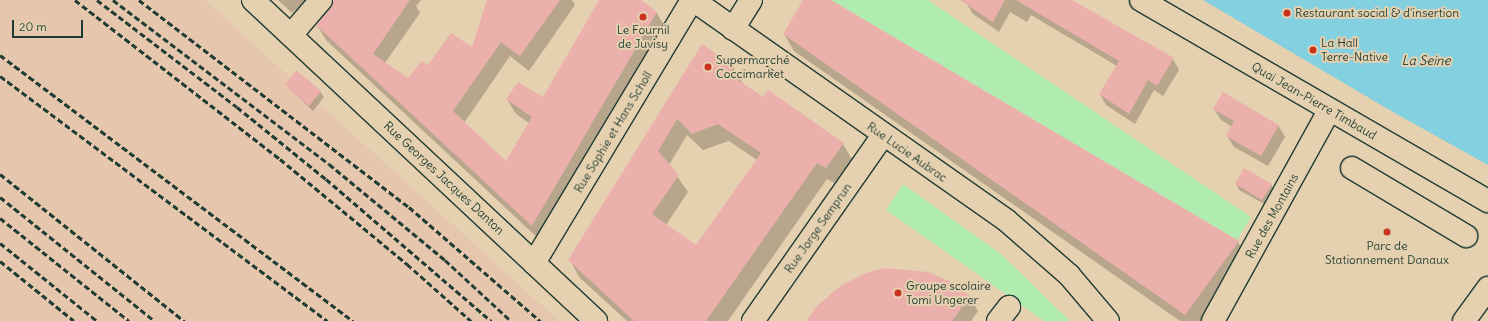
<!DOCTYPE html>
<html>
<head>
<meta charset="utf-8">
<style>
  body { margin:0 }
  #map { position:relative; width:1488px; height:321px; overflow:hidden; background:#e5d0af; font-family:Delius,sans-serif }
  div>[style] { position:absolute }
  .built>* { inset:0; background:#e7c6ae }
  .green>* { inset:0; background:#b0ebb0 }
  .water>* { inset:0; background:#83d1e0 }
  .shadow>* { inset:0; background:#0003 }
  .building>* { inset:0; background:#ebb0ab }
  .roads { filter:drop-shadow(1px 0 #1f3d34) drop-shadow(-1px 0 #1f3d34) drop-shadow(0 1px #1f3d34) drop-shadow(0 -1px #1f3d34) }
  .minor>* { height:22px; margin:-11px; padding:0 11px; transform-origin:11px; border-radius:11px; background:#e5d0af }
  .major>* { height:22px; margin:-11px; padding:0 11px; transform-origin:11px; border-radius:11px; background:#e5d0af }
  .rail>* { height:3px; margin-top:-1.5px; transform-origin:0; background:repeating-linear-gradient(90deg,#1f3d34 0 6px,transparent 0 9px) }
  .dots>* { width:11px; height:11px; translate:-50% -50%; box-sizing:border-box; border:2px solid #e5d0af; border-radius:50% }
  span { translate:-50% -50%; white-space:nowrap; text-align:center; line-height:1.15; -webkit-text-stroke:4px #e5d0af; paint-order:stroke }
  .poi-label { font-size:12px; color:#1f3d34 }
  .left { translate:0 -50%; text-align:left }
  .street-label { font-size:12px; color:#1f3d34 }
  .water-label { font-size:13px; color:#24443d; font-style:italic }
  .scale { position:absolute; left:12px; top:20px; width:71px; height:18px; box-sizing:border-box; border:2px solid #1f3d34; border-top:0; padding-left:5px; font-size:12px; line-height:14px; white-space:nowrap; color:#1f3d34; -webkit-text-stroke:3px #e5d0af; paint-order:stroke }
</style>
</head>
<body>
<div id="map">
  <div class="built">
    <i style="clip-path:polygon(0 0,205px 0,559px 321px,0 321px)"></i>
  </div>
  <div class="green">
    <i style="clip-path:polygon(831px 0,928px 0,1251px 217px,1237px 240px)"></i>
    <i style="clip-path:polygon(903px 184px,1001px 254px,1070px 321px,1044px 321px,886px 210px)"></i>
  </div>
  <div class="water">
    <i style="clip-path:polygon(1203px 0,1488px 0,1488px 165px,1393px 112px)"></i>
  </div>
  <div class="shadow">
    <i style="clip-path:polygon(278px 0,421px 0,416px 6px,420px 13px,385px 63px,408px 79px,428px 66px,472px 49px,488px 0,572px 0,575px 5px,529px 71px,510px 56px,464px 123px,506px 162px,529px 123px,516px 114px,507px 99px,544px 98px,602px 0,640px 0,656px 12px,665px 27px,541px 241px,326px 40px,317px 25px,333px 5px,325px 3px,307px 22px,295px 10px,292px 13px)"></i>
    <i style="clip-path:polygon(804px 0,829px 0,1238px 242px,1248px 259px,1203px 321px,1180px 321px,794px 51px,784px 34px)"></i>
    <i style="clip-path:polygon(970px 0,1054px 0,1173px 59px,1179px 70px,1163px 96px,1154px 90px,1135px 124px,1106px 105px,1100px 94px,1117px 66px,1031px 15px,1027px 22px,1010px 12px,999px 32px,973px 14px,967px 4px)"></i>
    <i style="clip-path:polygon(evenodd,702px 45px,733px 67px,743px 84px,763px 98px,768px 91px,843px 144px,853px 161px,836px 184px,827px 179px,728px 321px,627px 321px,579px 277px,570px 260px,702px 45px,687px 135px,703px 150px,729px 141px,757px 160px,696px 246px,666px 225px,688px 192px,669px 165px,687px 135px)"></i>
    <i style="clip-path:polygon(286px 85px,320px 91px,324px 97px,313px 111px)"></i>
    <i style="clip-path:polygon(1214px 109px,1278px 125px,1285px 137px,1268px 166px,1234px 147px,1227px 136px,1232px 127px,1221px 120px)"></i>
    <i style="clip-path:polygon(1236px 184px,1271px 185px,1275px 191px,1266px 205px,1239px 190px)"></i>
    <i style="clip-path:polygon(885px 269px,927px 273px,969px 296px,978px 311px,971px 321px,807px 321px)"></i>
  </div>
  <div class="building">
    <i style="clip-path:polygon(333px 0,410px 0,373px 54px,408px 78px,422px 61px,428px 65px,451px 33px,472px 47px,487px 0,560px 0,520px 56px,501px 42px,453px 111px,506px 161px,532px 117px,506px 99px,518px 82px,543px 97px,599px 0,641px 0,657px 12px,532px 226px,316px 25px,330px 8px)"></i>
    <i style="clip-path:polygon(803px 0,831px 0,1239px 241px,1185px 315px,783px 34px)"></i>
    <i style="clip-path:polygon(960px 0,1005px 0,993px 22px)"></i>
    <i style="clip-path:polygon(1016px 0,1072px 0,1174px 58px,1157px 86px,1148px 80px,1129px 114px,1099px 94px,1119px 61px)"></i>
    <i style="clip-path:polygon(evenodd,702px 44px,734px 67px,729px 74px,763px 97px,768px 90px,844px 143px,826px 168px,817px 163px,706px 321px,634px 321px,568px 260px,702px 44px,677px 119px,692px 134px,718px 124px,761px 153px,696px 245px,652px 214px,679px 175px,658px 151px,677px 119px)"></i>
    <i style="clip-path:polygon(296px 70px,321px 91px,309px 106px,285px 85px)"></i>
    <i style="clip-path:polygon(1223px 92px,1279px 125px,1261px 156px,1226px 136px,1234px 121px,1213px 109px)"></i>
    <i style="clip-path:polygon(1244px 168px,1272px 184px,1262px 200px,1235px 184px)"></i>
    <i style="clip-path:polygon(885px 268px,928px 272px,949px 281px,970px 296px,952px 321px,806px 321px,818px 305px,842px 285px,866px 273px)"></i>
  </div>
  <div class="roads">
    <div class="minor">
      <i style="left:253px;top:0;width:470px;rotate:43.1deg"></i>
      <i style="left:693px;top:0;width:383px;rotate:35.1deg"></i>
      <i style="left:1006px;top:220px;width:84px;rotate:41.1deg"></i>
      <i style="left:1069px;top:275px;width:60px;rotate:49.7deg"></i>
      <i style="left:733px;top:29px;width:34px;rotate:-58deg"></i>
      <i style="left:291px;top:35px;width:46px;rotate:-49.4deg"></i>
      <i style="left:1352px;top:168px;width:133px;rotate:30.8deg"></i>
      <i style="left:534px;top:263px;width:307px;rotate:-59deg"></i>
      <i style="left:753px;top:321px;width:227px;rotate:-55deg"></i>
      <i style="left:998px;top:321px;width:18px;rotate:-52deg"></i>
      <i style="left:1213px;top:321px;width:240px;rotate:-61.1deg"></i>
      <i style="left:1464px;top:321px;width:41px;rotate:-54deg"></i>
    </div>
    <div class="major">
      <i style="left:1141px;top:0;width:401px;rotate:30.1deg"></i>
    </div>
  </div>
  <div class="rail">
    <i style="left:75px;top:0;width:259px;rotate:37.8deg"></i>
    <i style="left:280px;top:159px;width:165px;rotate:39.6deg"></i>
    <i style="left:407px;top:264px;width:86px;rotate:41.7deg"></i>
    <i style="left:97px;top:0;width:176px;rotate:37.4deg"></i>
    <i style="left:237px;top:107px;width:114px;rotate:39deg"></i>
    <i style="left:326px;top:179px;width:218px;rotate:40.7deg"></i>
    <i style="left:113px;top:0;width:271px;rotate:37.2deg"></i>
    <i style="left:329px;top:164px;width:151px;rotate:39.6deg"></i>
    <i style="left:445px;top:260px;width:90px;rotate:42.7deg"></i>
    <i style="left:139px;top:0;width:340px;rotate:37.5deg"></i>
    <i style="left:409px;top:207px;width:174px;rotate:41deg"></i>
    <i style="left:0;top:55px;width:442px;rotate:37deg"></i>
    <i style="left:0;top:76px;width:409px;rotate:36.8deg"></i>
    <i style="left:0;top:174px;width:236px;rotate:38.6deg"></i>
    <i style="left:0;top:197px;width:198px;rotate:38.7deg"></i>
    <i style="left:0;top:218px;width:165px;rotate:38.6deg"></i>
    <i style="left:0;top:243px;width:124px;rotate:38.8deg"></i>
    <i style="left:0;top:261px;width:95px;rotate:39deg"></i>
  </div>
  <div class="dots">
    <i style="left:1287px;top:13px;background:#c8321e"></i>
    <i style="left:643px;top:17px;background:#c8321e"></i>
    <i style="left:1313px;top:50px;background:#c8321e"></i>
    <i style="left:708px;top:67px;background:#c8321e"></i>
    <i style="left:1387px;top:232px;background:#c8321e"></i>
    <i style="left:898px;top:293px;background:#c8321e"></i>
  </div>
  <div class="poi-label">
    <span class="left" style="left:1295px;top:13px">Restaurant social &amp; d'insertion</span>
    <span style="left:643px;top:37px">Le Fournil<br>de Juvisy</span>
    <span class="left" style="left:1321px;top:50px">La Hall<br>Terre-Native</span>
    <span class="left" style="left:716px;top:67px">Supermarché<br>Coccimarket</span>
    <span style="left:1387px;top:253px">Parc de<br>Stationnement Danaux</span>
    <span class="left" style="left:906px;top:293px">Groupe scolaire<br>Tomi Ungerer</span>
  </div>
  <div class="street-label">
    <span style="left:1314px;top:101px;rotate:30deg">Quai Jean-Pierre Timbaud</span>
    <span style="left:613px;top:132px;rotate:-59deg">Rue Sophie et Hans Scholl</span>
    <span style="left:907px;top:152px;rotate:35deg">Rue Lucie Aubrac</span>
    <span style="left:444px;top:178px;rotate:43deg">Rue Georges Jacques Danton</span>
    <span style="left:1272px;top:216px;rotate:-61deg">Rue des Montains</span>
    <span style="left:818px;top:228px;rotate:-55deg">Rue Jorge Semprun</span>
  </div>
  <div class="water-label">
    <span style="left:1426px;top:61px">La Seine</span>
  </div>
  <div class="scale">20 m</div>
</div>
</body>
</html>
